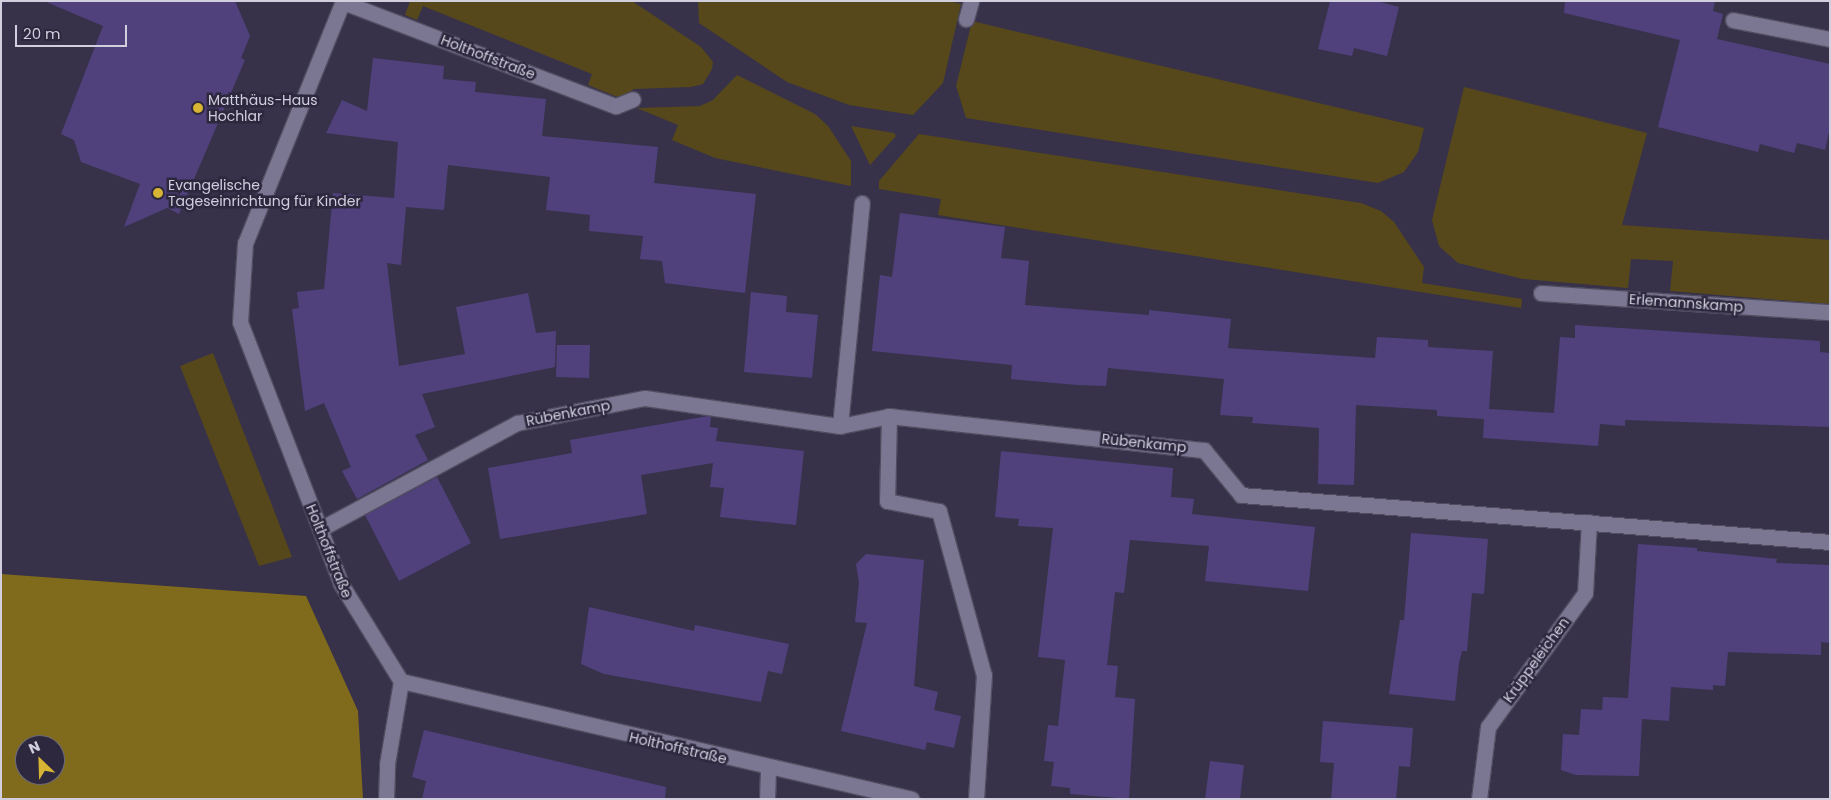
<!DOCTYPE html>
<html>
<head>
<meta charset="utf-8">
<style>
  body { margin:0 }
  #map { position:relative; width:1831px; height:800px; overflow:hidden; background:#373249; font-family:Poppins,sans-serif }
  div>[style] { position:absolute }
  .green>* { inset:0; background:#56481a }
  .forest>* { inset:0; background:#806a1c }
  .building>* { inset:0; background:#50417d }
  .roads { filter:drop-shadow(1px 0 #504d60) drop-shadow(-1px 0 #504d60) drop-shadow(0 1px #504d60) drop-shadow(0 -1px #504d60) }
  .minor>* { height:15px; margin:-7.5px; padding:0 7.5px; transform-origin:7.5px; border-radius:7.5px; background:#7b7691 }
  .dots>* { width:14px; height:14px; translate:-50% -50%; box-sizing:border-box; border:2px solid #2d283e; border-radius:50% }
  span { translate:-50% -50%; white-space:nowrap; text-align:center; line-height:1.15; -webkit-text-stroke:5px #2d283e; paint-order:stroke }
  .street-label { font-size:14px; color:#d1cfde }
  .poi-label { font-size:14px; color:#d1cfde }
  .left { translate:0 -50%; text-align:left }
  .frame { position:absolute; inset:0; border:2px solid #d1cfde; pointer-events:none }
  .north { position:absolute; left:15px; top:735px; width:50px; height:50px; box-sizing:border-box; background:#2d283e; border:1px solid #6f6b7e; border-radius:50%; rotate:336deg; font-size:14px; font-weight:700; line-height:20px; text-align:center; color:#d1cfde }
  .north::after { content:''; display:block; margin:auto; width:18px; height:22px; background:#d8b434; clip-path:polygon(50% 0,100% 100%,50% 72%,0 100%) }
  .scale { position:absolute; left:15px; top:25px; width:112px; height:22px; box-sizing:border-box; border:2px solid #d1cfde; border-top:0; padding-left:6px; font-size:15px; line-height:18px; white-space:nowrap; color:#d1cfde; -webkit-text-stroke:4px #2d283e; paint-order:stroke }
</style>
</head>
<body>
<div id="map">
  <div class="green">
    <i style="clip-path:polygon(410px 1px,632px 1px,701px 47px,713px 62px,712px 69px,703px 84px,691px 87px,634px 89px,620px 98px,588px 85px,592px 74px,423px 6px,417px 20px,405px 15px)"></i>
    <i style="clip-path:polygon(698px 1px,948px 1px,961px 4px,943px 83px,913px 115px,849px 105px,787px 82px,699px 23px)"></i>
    <i style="clip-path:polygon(972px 21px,1424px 128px,1418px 152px,1404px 172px,1378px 183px,966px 118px,956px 86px)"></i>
    <i style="clip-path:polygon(737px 75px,815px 114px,828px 126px,851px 161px,851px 186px,715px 158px,672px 140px,678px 125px,637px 108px,700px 106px,713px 100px)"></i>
    <i style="clip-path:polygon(1464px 87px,1647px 133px,1622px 225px,1830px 240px,1830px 304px,1670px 291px,1673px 261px,1631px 259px,1628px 288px,1523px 279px,1458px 263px,1439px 246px,1432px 220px)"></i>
    <i style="clip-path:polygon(851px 126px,894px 133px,896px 136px,870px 165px)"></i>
    <i style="clip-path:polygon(919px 134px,1361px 203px,1381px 211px,1394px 222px,1424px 267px,1422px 283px,1522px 299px,1521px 308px,938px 215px,941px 199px,879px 189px,879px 181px)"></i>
    <i style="clip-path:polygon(213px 353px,292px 557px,259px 566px,180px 366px)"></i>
  </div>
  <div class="forest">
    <i style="clip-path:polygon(evenodd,1px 574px,306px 596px,358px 711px,363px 799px,1px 799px,1px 574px,25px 745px,55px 745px,55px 775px,25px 775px,25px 745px)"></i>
  </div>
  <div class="building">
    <i style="clip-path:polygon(44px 1px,235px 1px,250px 36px,241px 58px,245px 60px,179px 214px,167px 208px,124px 227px,140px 184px,81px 162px,74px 140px,61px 134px,103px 26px)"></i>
    <i style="clip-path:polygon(1330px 1px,1376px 1px,1399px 7px,1387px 56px,1354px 48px,1352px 56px,1318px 49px)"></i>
    <i style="clip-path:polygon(1565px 1px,1715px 1px,1713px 11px,1723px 14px,1717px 39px,1830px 64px,1830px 127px,1825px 150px,1797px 143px,1794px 153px,1760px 144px,1758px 152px,1658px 127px,1680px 40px,1564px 13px)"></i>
    <i style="clip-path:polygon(373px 58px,444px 66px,443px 79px,476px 82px,475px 92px,546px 99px,542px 136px,658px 147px,654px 183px,756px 194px,745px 293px,665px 283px,662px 261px,640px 259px,643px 236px,589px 231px,590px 215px,546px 210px,550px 177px,448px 165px,444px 210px,406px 207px,401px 265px,387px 263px,399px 366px,465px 354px,456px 307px,528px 293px,536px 333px,556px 331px,555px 367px,422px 394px,435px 427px,415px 435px,428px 460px,357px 499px,342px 471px,351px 467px,324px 403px,305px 411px,292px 309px,299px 308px,297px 292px,324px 289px,333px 193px,394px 198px,398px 142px,326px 133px,342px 100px,367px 111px)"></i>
    <i style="clip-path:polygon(900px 213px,1005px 227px,1001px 258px,1029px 261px,1025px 305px,1149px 315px,1149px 310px,1231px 319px,1228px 348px,1375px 358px,1377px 337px,1428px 340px,1428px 347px,1493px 351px,1489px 409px,1554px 413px,1560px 337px,1575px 338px,1575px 325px,1820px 341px,1820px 352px,1830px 353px,1830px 427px,1625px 420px,1625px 426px,1600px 424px,1598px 446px,1483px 438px,1484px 419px,1437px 416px,1437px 410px,1356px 405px,1354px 485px,1318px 484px,1319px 428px,1252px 423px,1253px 417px,1220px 415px,1224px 379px,1108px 368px,1106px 386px,1077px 385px,1011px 379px,1012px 365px,872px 351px,880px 275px,892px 277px)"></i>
    <i style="clip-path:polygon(751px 292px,787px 296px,786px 312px,818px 315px,812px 378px,744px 372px)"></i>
    <i style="clip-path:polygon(557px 345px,590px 345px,589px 378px,556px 377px)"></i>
    <i style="clip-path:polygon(708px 416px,711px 417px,710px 427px,718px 428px,716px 441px,804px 451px,796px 525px,720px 517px,724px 488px,710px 487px,713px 463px,641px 475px,647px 514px,500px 539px,488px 468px,572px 453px,570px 440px)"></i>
    <i style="clip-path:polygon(1001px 451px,1173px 468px,1171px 497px,1194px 499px,1192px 514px,1315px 527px,1308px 591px,1205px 581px,1209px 546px,1130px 540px,1124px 593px,1115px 592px,1107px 665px,1118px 666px,1115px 697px,1135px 699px,1129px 799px,1070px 794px,1070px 788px,1051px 786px,1054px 762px,1044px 761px,1048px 725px,1058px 726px,1065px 660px,1038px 657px,1053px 528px,1018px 526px,1019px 519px,995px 517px)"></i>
    <i style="clip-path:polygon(437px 477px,471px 543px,399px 581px,365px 515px)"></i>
    <i style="clip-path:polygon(1411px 533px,1488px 539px,1484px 594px,1472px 593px,1467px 651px,1462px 651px,1459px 663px,1455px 701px,1389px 694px,1400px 620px,1404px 620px)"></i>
    <i style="clip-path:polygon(1638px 544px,1697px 548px,1697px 551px,1777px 559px,1776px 563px,1830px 565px,1830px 643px,1821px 642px,1821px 655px,1728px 652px,1725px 686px,1713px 685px,1713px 690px,1671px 687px,1669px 721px,1642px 719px,1639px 776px,1576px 775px,1561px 770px,1563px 734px,1579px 735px,1581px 709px,1602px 710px,1603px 697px,1628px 698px)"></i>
    <i style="clip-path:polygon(866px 554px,924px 560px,914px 686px,938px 692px,934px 710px,961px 716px,954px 748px,927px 742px,925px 750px,841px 731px,867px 623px,855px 622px,859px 583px,856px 564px)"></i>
    <i style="clip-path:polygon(589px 607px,694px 631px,695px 625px,789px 644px,782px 674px,768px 671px,761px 702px,604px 674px,581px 664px)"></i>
    <i style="clip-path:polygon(1323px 721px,1413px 728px,1410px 767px,1399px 766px,1396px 799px,1331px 799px,1334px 763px,1320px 762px)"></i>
    <i style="clip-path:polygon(424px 730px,666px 787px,665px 799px,422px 799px,426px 781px,412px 777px)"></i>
    <i style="clip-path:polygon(1210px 761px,1244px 765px,1240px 799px,1205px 799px)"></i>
  </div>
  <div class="roads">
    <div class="minor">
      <i style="left:343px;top:1px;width:261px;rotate:112deg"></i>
      <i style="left:245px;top:243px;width:79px;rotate:93.6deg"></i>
      <i style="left:240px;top:322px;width:281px;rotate:68.9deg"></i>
      <i style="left:341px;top:584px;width:114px;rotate:58.3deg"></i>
      <i style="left:401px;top:681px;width:524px;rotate:13deg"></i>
      <i style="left:343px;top:2px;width:292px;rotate:20.9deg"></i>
      <i style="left:616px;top:106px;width:18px;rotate:-22deg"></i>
      <i style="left:966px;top:19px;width:19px;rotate:-74deg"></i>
      <i style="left:1733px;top:20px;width:99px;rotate:11.1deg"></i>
      <i style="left:1541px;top:293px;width:290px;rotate:3.8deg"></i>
      <i style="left:889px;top:416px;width:85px;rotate:91.3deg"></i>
      <i style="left:887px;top:501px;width:53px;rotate:10.9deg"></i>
      <i style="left:939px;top:511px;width:170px;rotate:74.7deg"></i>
      <i style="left:984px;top:675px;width:124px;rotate:93.7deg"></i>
      <i style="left:840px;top:426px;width:224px;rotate:-84.4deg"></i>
      <i style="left:320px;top:529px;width:224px;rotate:-28.3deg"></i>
      <i style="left:517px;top:423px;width:130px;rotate:-11.1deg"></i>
      <i style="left:645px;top:398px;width:197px;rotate:8.2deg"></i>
      <i style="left:840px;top:426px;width:50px;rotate:-11.5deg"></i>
      <i style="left:889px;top:416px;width:317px;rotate:6.2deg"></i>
      <i style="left:1204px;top:450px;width:58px;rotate:50.6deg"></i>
      <i style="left:1241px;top:495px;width:591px;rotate:4.56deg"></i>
      <i style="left:386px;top:799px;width:35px;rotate:-88deg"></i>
      <i style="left:387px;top:764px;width:84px;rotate:-80.4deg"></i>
      <i style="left:767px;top:799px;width:30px;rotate:-88deg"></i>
      <i style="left:1479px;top:799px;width:73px;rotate:-82.9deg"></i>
      <i style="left:1488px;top:727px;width:165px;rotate:-54.1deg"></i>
      <i style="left:1585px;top:593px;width:71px;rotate:-86.8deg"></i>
    </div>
  </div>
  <div class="dots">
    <i style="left:198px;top:108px;background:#d8b434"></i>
    <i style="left:158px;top:193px;background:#d8b434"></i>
  </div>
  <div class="street-label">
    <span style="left:488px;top:57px;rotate:21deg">Holthoffstraße</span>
    <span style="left:1686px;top:303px;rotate:4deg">Erlemannskamp</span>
    <span style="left:568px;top:413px;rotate:-11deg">Rübenkamp</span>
    <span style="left:1144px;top:443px;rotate:6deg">Rübenkamp</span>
    <span style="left:329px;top:551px;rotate:68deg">Holthoffstraße</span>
    <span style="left:1536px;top:660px;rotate:-54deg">Krüppeleichen</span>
    <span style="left:678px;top:748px;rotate:13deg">Holthoffstraße</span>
  </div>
  <div class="poi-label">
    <span class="left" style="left:208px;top:108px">Matthäus-Haus<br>Hochlar</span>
    <span class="left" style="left:168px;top:193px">Evangelische<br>Tageseinrichtung für Kinder</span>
  </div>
  <div class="frame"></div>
  <div class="north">N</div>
  <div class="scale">20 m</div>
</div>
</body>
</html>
